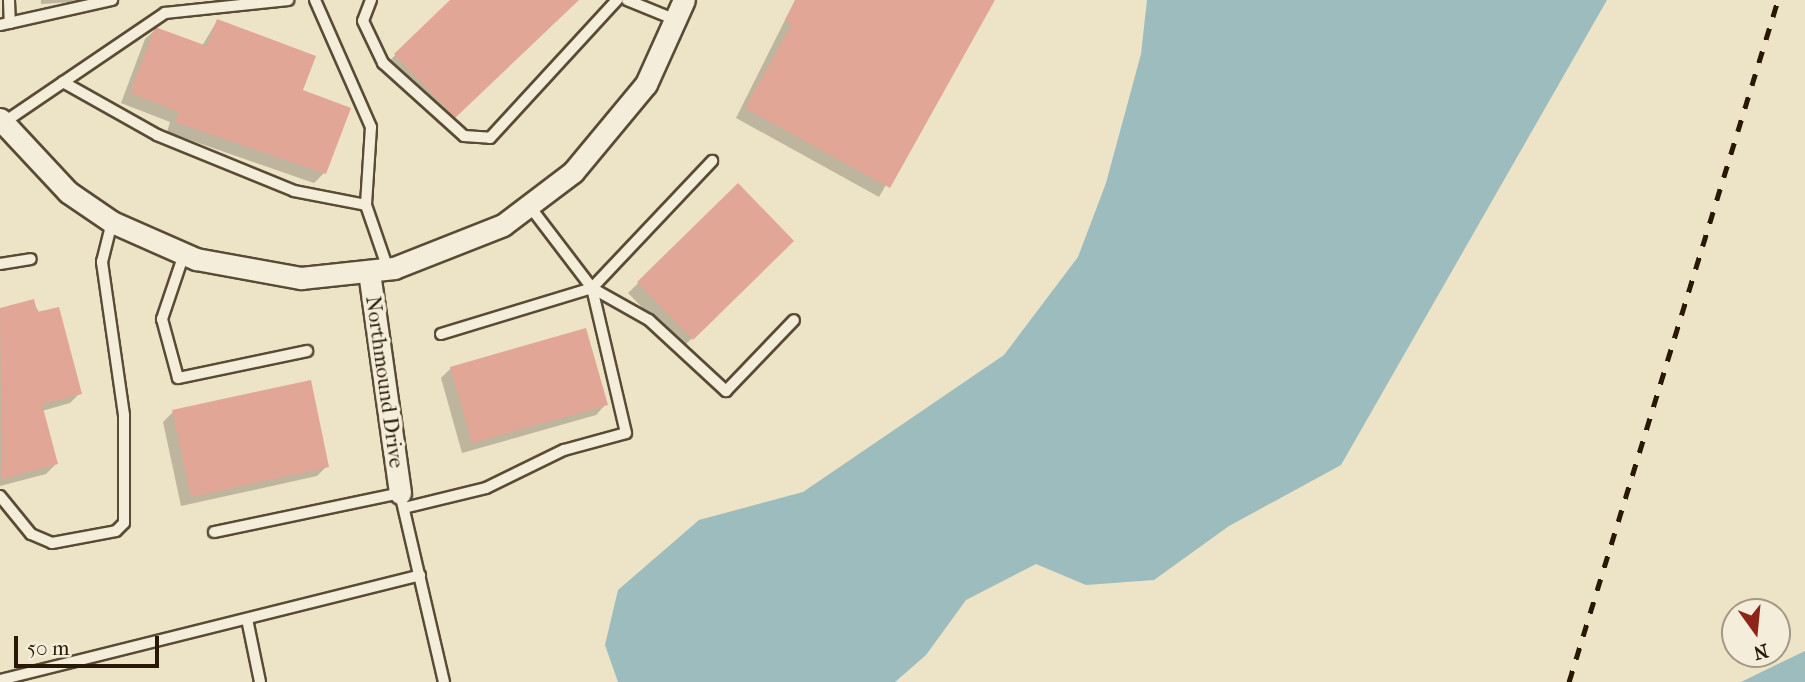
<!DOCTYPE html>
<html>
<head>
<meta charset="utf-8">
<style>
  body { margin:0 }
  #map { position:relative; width:1805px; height:682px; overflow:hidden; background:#ede3c6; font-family:"IM FELL French Canon",serif }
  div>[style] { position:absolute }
  .water>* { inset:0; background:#9cbcbe }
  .shadow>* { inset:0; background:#0003 }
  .building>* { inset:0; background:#e1a696 }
  .roads { filter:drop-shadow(2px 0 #594b35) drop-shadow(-2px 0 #594b35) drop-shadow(0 2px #594b35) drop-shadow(0 -2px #594b35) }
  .lane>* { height:10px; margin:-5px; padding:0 5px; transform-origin:5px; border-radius:5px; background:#f3edda }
  .street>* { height:21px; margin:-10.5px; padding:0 10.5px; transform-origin:10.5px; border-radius:10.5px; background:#f3edda }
  .rail>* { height:5px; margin-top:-2.5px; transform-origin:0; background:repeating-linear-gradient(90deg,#281805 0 12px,transparent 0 24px) }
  span { translate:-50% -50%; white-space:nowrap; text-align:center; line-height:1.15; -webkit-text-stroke:7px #f3edda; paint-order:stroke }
  .street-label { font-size:21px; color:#281805 }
  .north { position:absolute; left:1721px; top:598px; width:70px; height:70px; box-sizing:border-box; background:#f3edda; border:2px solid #a29885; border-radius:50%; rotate:165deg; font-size:19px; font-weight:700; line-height:28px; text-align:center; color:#281805 }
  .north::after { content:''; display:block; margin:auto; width:24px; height:32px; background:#8f2418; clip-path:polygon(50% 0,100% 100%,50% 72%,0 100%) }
  .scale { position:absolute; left:14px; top:636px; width:145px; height:32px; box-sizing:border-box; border:4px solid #281805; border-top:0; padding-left:9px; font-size:21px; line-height:24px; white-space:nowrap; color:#281805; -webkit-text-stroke:5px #f3edda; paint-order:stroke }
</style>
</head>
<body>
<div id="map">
  <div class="water">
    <i style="clip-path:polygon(1147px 0,1607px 0,1341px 465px,1229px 526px,1154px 580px,1086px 585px,1036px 564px,966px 600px,926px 655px,895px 682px,618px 682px,605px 645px,618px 590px,699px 520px,803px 492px,1004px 355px,1078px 257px,1106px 183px,1141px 54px)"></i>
    <i style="clip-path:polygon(1805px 651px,1805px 682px,1741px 682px)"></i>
  </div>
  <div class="shadow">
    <i style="clip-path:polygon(41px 0,100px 0,41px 4px)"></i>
    <i style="clip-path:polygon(453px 0,577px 0,444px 127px,385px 65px)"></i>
    <i style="clip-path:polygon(795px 0,993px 0,879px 197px,736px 118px)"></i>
    <i style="clip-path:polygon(217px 21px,324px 173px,314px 183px,167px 132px,170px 122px,121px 103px,145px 39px,156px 29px,202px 46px)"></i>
    <i style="clip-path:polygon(738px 186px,792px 241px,682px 348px,628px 293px)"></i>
    <i style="clip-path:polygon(33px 301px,80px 393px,70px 403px,42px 411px,56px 464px,46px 474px,0 486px,0 309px)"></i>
    <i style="clip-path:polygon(451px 368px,606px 404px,596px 415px,462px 453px,441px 378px)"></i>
    <i style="clip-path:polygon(173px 412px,327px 466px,317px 476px,181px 506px,163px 422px)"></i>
  </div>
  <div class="building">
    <i style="clip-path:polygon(450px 0,579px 0,455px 118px,394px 54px)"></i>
    <i style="clip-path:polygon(796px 0,995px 0,890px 188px,745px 108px,792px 24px,785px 20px)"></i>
    <i style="clip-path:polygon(217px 19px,316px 56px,303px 90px,351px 108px,326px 174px,175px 122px,179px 112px,130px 93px,155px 27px,207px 46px)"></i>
    <i style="clip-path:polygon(738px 183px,794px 241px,693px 340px,637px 282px)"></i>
    <i style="clip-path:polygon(34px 299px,37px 312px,59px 307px,82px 394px,42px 404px,58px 464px,2px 479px,0 308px)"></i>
    <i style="clip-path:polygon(586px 328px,608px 405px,472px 443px,450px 367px)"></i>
    <i style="clip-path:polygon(311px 380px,329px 467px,191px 497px,172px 410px)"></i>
  </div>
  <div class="roads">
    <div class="lane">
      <i style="left:9px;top:0;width:23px;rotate:88deg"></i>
      <i style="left:315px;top:0;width:139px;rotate:66.2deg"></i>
      <i style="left:371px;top:127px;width:78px;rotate:93.7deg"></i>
      <i style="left:371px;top:0;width:22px;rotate:111deg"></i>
      <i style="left:363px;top:21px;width:47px;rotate:64.5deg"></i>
      <i style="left:383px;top:63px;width:109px;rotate:42deg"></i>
      <i style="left:464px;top:136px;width:26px;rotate:4deg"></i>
      <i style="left:490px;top:138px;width:188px;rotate:-47.4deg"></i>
      <i style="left:627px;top:0;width:53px;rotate:22.2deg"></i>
      <i style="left:0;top:25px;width:115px;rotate:-12.6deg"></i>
      <i style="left:63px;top:82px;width:108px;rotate:29.4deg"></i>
      <i style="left:157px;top:135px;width:148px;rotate:22.2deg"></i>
      <i style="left:294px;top:191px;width:73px;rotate:11deg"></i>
      <i style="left:366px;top:205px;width:68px;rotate:71deg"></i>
      <i style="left:3px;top:123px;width:196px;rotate:-34.2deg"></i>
      <i style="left:165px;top:13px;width:124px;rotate:-6deg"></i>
      <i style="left:531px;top:208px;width:101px;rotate:52.7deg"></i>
      <i style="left:592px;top:288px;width:65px;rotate:29.3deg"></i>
      <i style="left:649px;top:320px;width:105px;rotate:42.7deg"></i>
      <i style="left:726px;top:391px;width:98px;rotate:-46.2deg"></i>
      <i style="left:184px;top:254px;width:69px;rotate:108.7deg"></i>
      <i style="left:162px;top:319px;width:61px;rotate:74.8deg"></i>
      <i style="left:178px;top:378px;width:132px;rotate:-11.8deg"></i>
      <i style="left:0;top:264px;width:31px;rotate:-9deg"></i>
      <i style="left:441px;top:334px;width:158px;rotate:-16.9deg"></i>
      <i style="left:592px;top:288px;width:175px;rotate:-46.6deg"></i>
      <i style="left:0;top:496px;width:49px;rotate:50.8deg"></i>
      <i style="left:31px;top:534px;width:23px;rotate:23deg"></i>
      <i style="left:52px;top:543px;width:65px;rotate:-10.6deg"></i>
      <i style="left:116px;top:531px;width:11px;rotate:-45deg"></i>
      <i style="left:124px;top:523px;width:108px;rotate:-90deg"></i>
      <i style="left:124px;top:415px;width:155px;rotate:-98.2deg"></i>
      <i style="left:102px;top:262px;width:41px;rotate:-76deg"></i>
      <i style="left:404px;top:508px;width:84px;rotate:-13.7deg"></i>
      <i style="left:486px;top:488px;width:87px;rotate:-26deg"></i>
      <i style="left:564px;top:450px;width:64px;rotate:-15.3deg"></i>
      <i style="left:626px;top:433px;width:149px;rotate:-103.2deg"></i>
      <i style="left:214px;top:532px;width:190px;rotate:-11.8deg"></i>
      <i style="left:400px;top:493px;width:194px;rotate:76.9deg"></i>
      <i style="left:247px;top:619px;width:64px;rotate:78.3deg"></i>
      <i style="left:0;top:680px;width:433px;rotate:-14deg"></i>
    </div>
    <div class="street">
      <i style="left:0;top:119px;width:100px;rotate:47deg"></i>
      <i style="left:68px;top:192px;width:53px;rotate:34.3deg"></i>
      <i style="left:112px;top:222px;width:92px;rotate:23.8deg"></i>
      <i style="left:196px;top:259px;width:107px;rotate:10.3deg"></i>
      <i style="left:301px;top:278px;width:94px;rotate:-6.1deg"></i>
      <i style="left:394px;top:268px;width:117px;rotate:-21.5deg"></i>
      <i style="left:503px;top:225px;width:88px;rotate:-37.1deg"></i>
      <i style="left:573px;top:172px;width:114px;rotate:-50.3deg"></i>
      <i style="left:646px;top:84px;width:92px;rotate:-65.7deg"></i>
      <i style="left:369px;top:272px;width:223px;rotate:82deg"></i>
    </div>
  </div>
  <div class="rail">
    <i style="left:1569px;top:682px;width:713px;rotate:-72.96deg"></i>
  </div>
  <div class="street-label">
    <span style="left:385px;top:382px;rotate:82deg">Northmound Drive</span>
  </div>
  <div class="north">N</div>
  <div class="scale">50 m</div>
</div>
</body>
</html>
